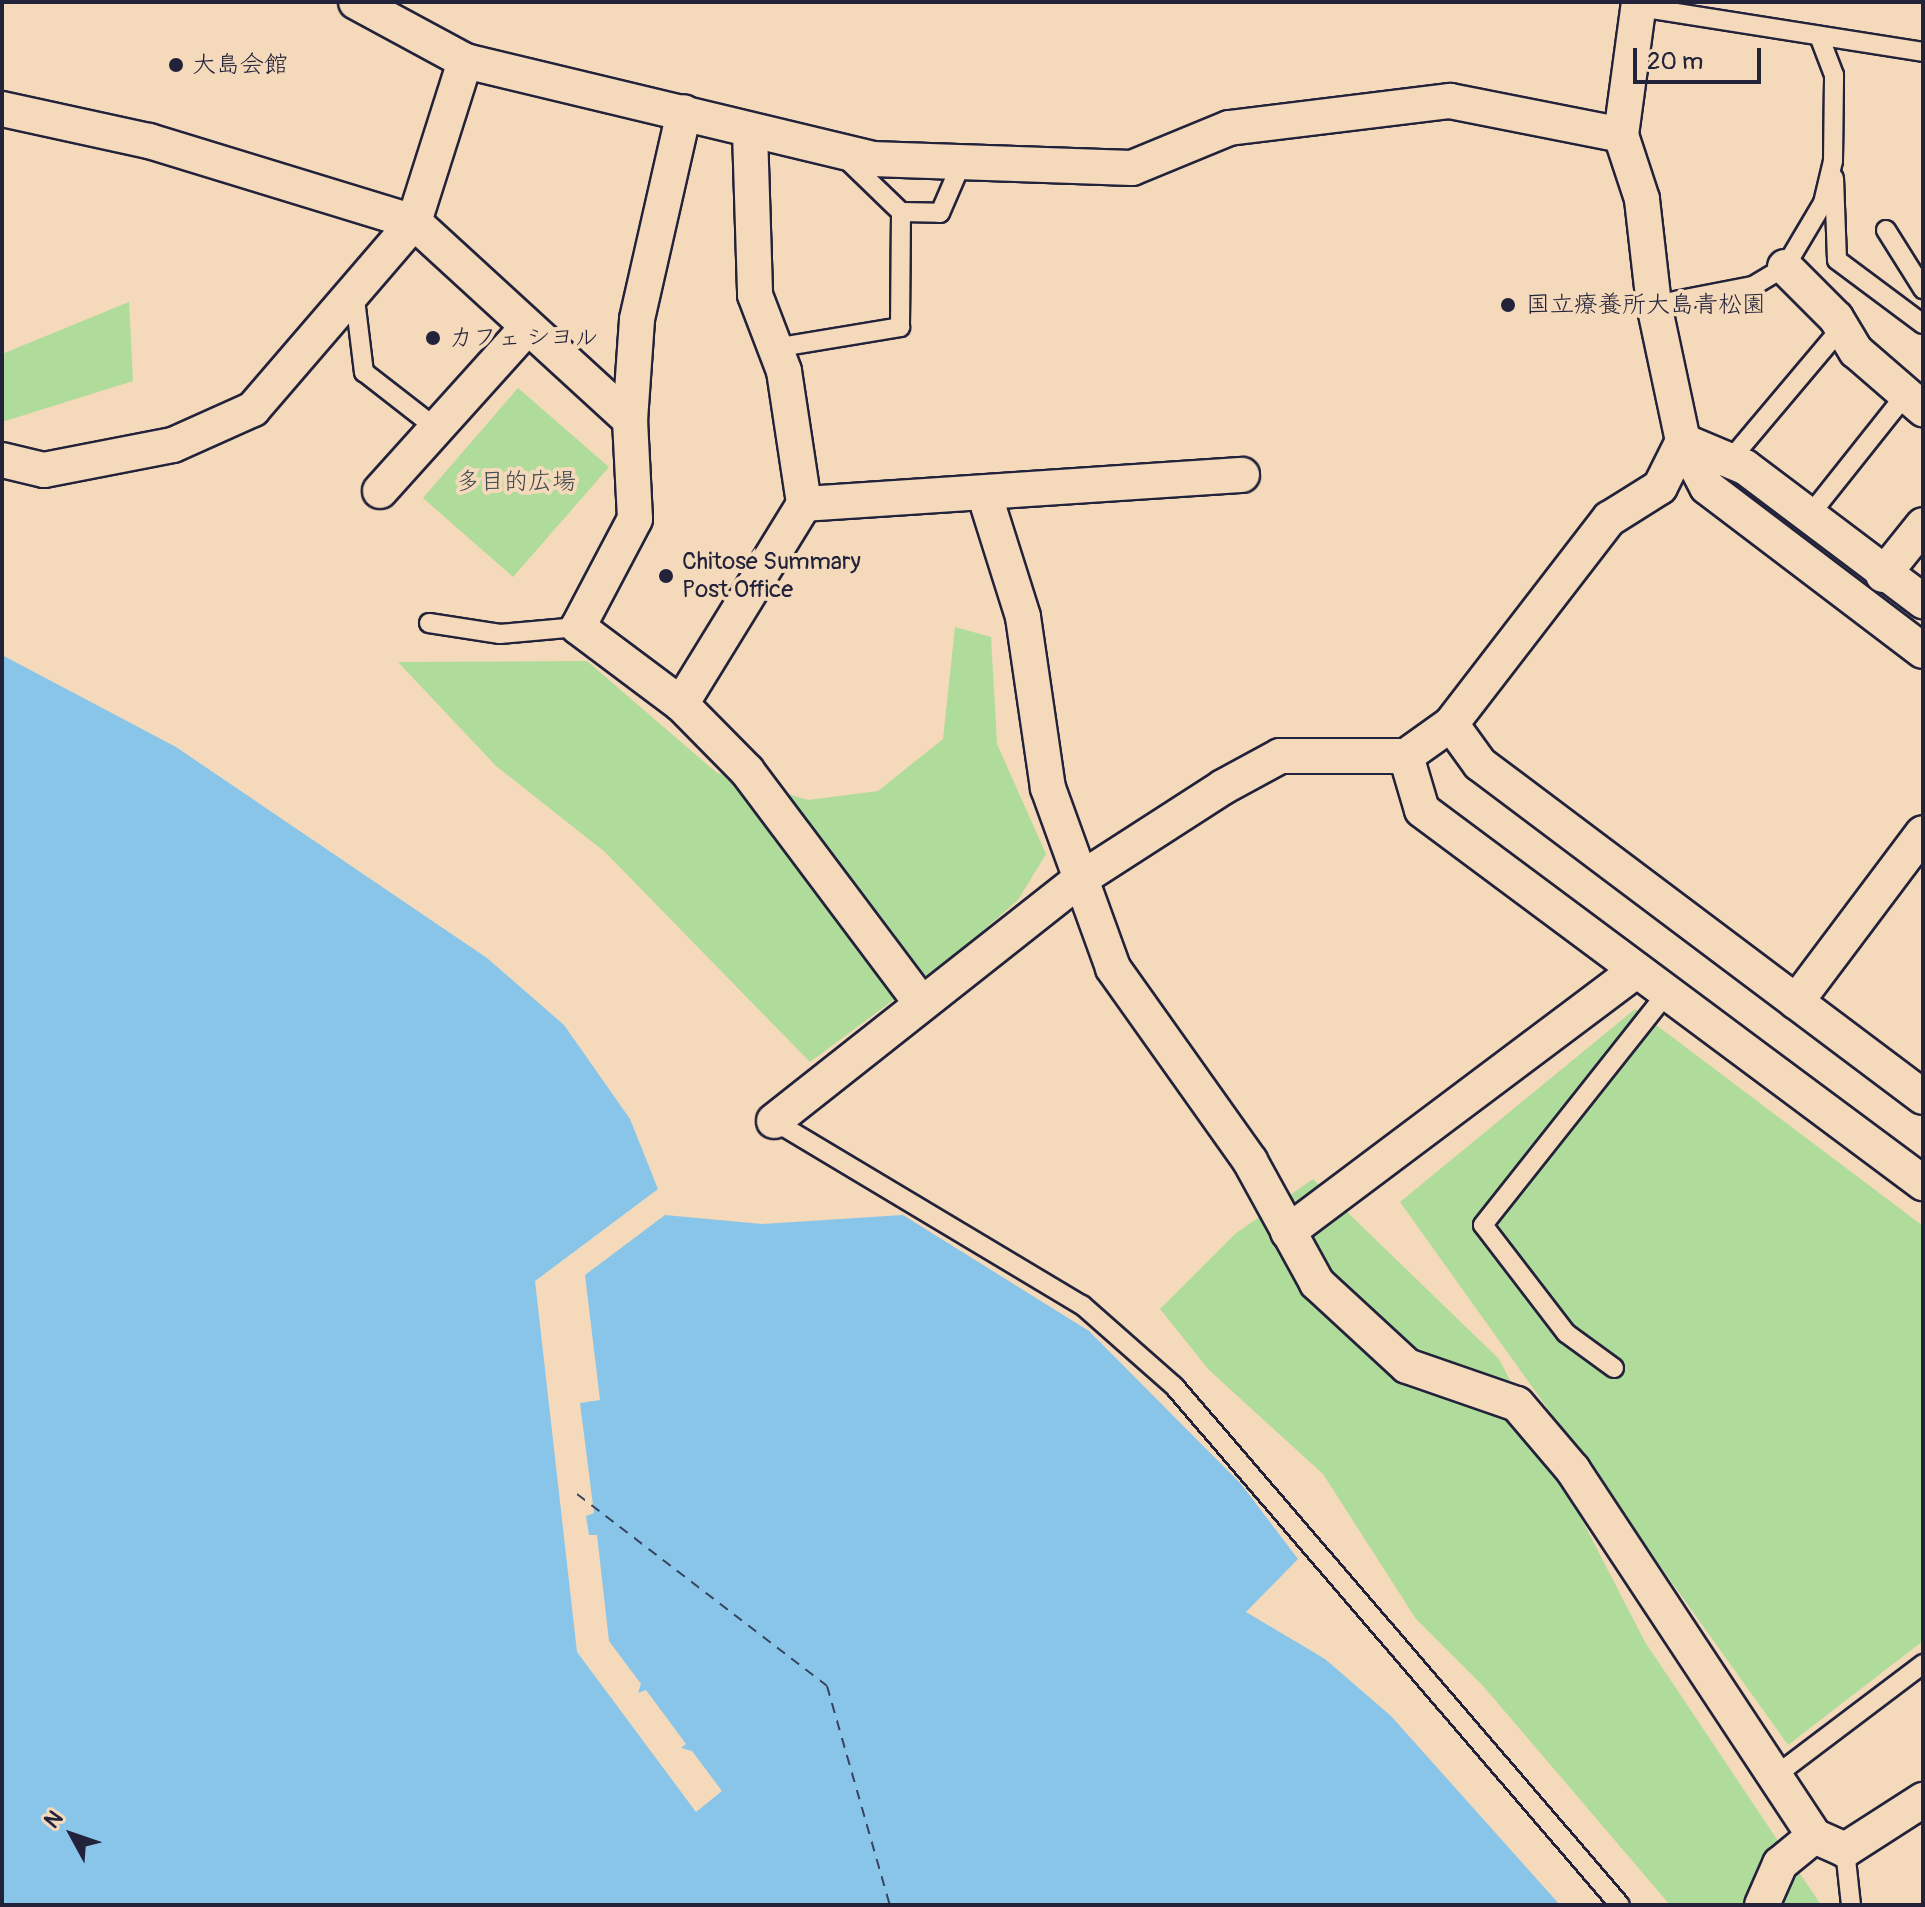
<!DOCTYPE html>
<html>
<head>
<meta charset="utf-8">
<style>
  body { margin:0 }
  #map { position:relative; width:1925px; height:1907px; overflow:hidden; background:#f4d9bb; font-family:Pangolin,"Klee One",sans-serif }
  div>[style] { position:absolute }
  .green>* { inset:0; background:#afdc9a }
  .water>* { inset:0; background:#89c5e9 }
  .ferry>* { height:2px; margin-top:-1px; transform-origin:0; background:repeating-linear-gradient(90deg,#37435e 0 10px,transparent 0 18px) }
  .roads { filter:drop-shadow(2px 0 #22223b) drop-shadow(-2px 0 #22223b) drop-shadow(0 2px #22223b) drop-shadow(0 -2px #22223b) }
  .lane>* { height:18px; margin:-9px; padding:0 9px; transform-origin:9px; border-radius:9px; background:#f4d9bb }
  .street>* { height:34px; margin:-17px; padding:0 17px; transform-origin:17px; border-radius:17px; background:#f4d9bb }
  .dots>* { width:22px; height:22px; translate:-50% -50%; box-sizing:border-box; border:4px solid #f4d9bb; border-radius:50% }
  span { translate:-50% -50%; white-space:nowrap; text-align:center; line-height:1.15; -webkit-text-stroke:8px #f4d9bb; paint-order:stroke }
  .poi-label { font-size:24px; color:#22223b }
  .left { translate:0 -50%; text-align:left }
  .park-label { font-size:24px; color:#3e474e }
  .frame { position:absolute; inset:0; border:4px solid #22223b; pointer-events:none }
  .north { position:absolute; left:32px; top:1795px; width:80px; height:80px; -webkit-text-stroke:6px #f4d9bb; paint-order:stroke; rotate:310deg; font-size:22px; font-weight:700; line-height:32px; text-align:center; color:#22223b }
  .north::after { content:''; display:block; margin:auto; width:28px; height:36px; background:#22223b; clip-path:polygon(50% 0,100% 100%,50% 72%,0 100%) }
  .scale { position:absolute; left:1633px; top:48px; width:128px; height:36px; box-sizing:border-box; border:4px solid #22223b; border-top:0; padding-left:10px; font-size:24px; line-height:28px; white-space:nowrap; color:#22223b; -webkit-text-stroke:6px #f4d9bb; paint-order:stroke }
</style>
</head>
<body>
<div id="map">
  <div class="green">
    <i style="clip-path:polygon(129px 302px,133px 381px,2px 422px,2px 354px)"></i>
    <i style="clip-path:polygon(518px 388px,609px 467px,513px 577px,423px 498px)"></i>
    <i style="clip-path:polygon(955px 627px,991px 637px,997px 744px,1046px 854px,1018px 900px,962px 949px,810px 1062px,605px 852px,496px 766px,398px 662px,587px 661px,717px 773px,808px 800px,878px 791px,943px 739px)"></i>
    <i style="clip-path:polygon(1635px 1009px,1923px 1226px,1923px 1641px,1788px 1745px,1400px 1202px)"></i>
    <i style="clip-path:polygon(1313px 1179px,1499px 1359px,1645px 1642px,1821px 1905px,1670px 1905px,1484px 1687px,1416px 1619px,1323px 1474px,1209px 1370px,1160px 1309px,1235px 1234px)"></i>
  </div>
  <div class="water">
    <i style="clip-path:polygon(2px 655px,176px 747px,487px 958px,564px 1025px,630px 1119px,658px 1189px,535px 1281px,577px 1652px,696px 1812px,722px 1791px,692px 1751px,681px 1748px,686px 1744px,646px 1690px,638px 1693px,641px 1684px,609px 1641px,597px 1535px,589px 1535px,586px 1516px,594px 1513px,580px 1403px,600px 1400px,585px 1275px,665px 1215px,762px 1224px,903px 1215px,1089px 1331px,1241px 1484px,1298px 1559px,1246px 1612px,1325px 1659px,1391px 1716px,1560px 1905px,2px 1905px)"></i>
  </div>
  <div class="ferry">
    <i style="left:577px;top:1494px;width:315px;rotate:37.5deg"></i>
    <i style="left:827px;top:1686px;width:228px;rotate:74deg"></i>
  </div>
  <div class="roads">
    <div class="lane">
      <i style="left:1639px;top:7px;width:288px;rotate:9deg"></i>
      <i style="left:1834px;top:178px;width:82px;rotate:87.9deg"></i>
      <i style="left:1837px;top:260px;width:107px;rotate:36.7deg"></i>
      <i style="left:901px;top:212px;width:39px;rotate:1deg"></i>
      <i style="left:940px;top:213px;width:56px;rotate:-66.7deg"></i>
      <i style="left:1886px;top:230px;width:70px;rotate:57.9deg"></i>
      <i style="left:354px;top:291px;width:82px;rotate:83deg"></i>
      <i style="left:364px;top:372px;width:91px;rotate:37.9deg"></i>
      <i style="left:1654px;top:305px;width:101px;rotate:-10.9deg"></i>
      <i style="left:1753px;top:286px;width:37px;rotate:-31deg"></i>
      <i style="left:1785px;top:267px;width:74px;rotate:-59.3deg"></i>
      <i style="left:1823px;top:203px;width:43px;rotate:-76.6deg"></i>
      <i style="left:1833px;top:161px;width:86px;rotate:-89.3deg"></i>
      <i style="left:1834px;top:75px;width:42px;rotate:-111deg"></i>
      <i style="left:775px;top:348px;width:127px;rotate:-9.5deg"></i>
      <i style="left:900px;top:327px;width:115px;rotate:-89.5deg"></i>
      <i style="left:901px;top:212px;width:79px;rotate:-136deg"></i>
      <i style="left:1730px;top:460px;width:172px;rotate:-49.9deg"></i>
      <i style="left:1809px;top:516px;width:156px;rotate:-51.5deg"></i>
      <i style="left:429px;top:623px;width:72px;rotate:8.8deg"></i>
      <i style="left:500px;top:634px;width:78px;rotate:-5.1deg"></i>
      <i style="left:774px;top:1121px;width:359px;rotate:30.9deg"></i>
      <i style="left:1082px;top:1305px;width:123px;rotate:41.4deg"></i>
      <i style="left:1174px;top:1386px;width:684px;rotate:49.33deg"></i>
      <i style="left:1614px;top:1368px;width:59px;rotate:-143.9deg"></i>
      <i style="left:1566px;top:1333px;width:136px;rotate:-127.5deg"></i>
      <i style="left:1483px;top:1225px;width:298px;rotate:-51.6deg"></i>
      <i style="left:1775px;top:1776px;width:186px;rotate:-37.1deg"></i>
      <i style="left:1845px;top:1850px;width:55px;rotate:83.8deg"></i>
    </div>
    <div class="street">
      <i style="left:356px;top:2px;width:124px;rotate:28.4deg"></i>
      <i style="left:465px;top:61px;width:419px;rotate:13.5deg"></i>
      <i style="left:872px;top:159px;width:260px;rotate:2deg"></i>
      <i style="left:1132px;top:168px;width:105px;rotate:-22.4deg"></i>
      <i style="left:1229px;top:128px;width:223px;rotate:-7deg"></i>
      <i style="left:1450px;top:101px;width:174px;rotate:11.2deg"></i>
      <i style="left:2px;top:109px;width:150px;rotate:12.3deg"></i>
      <i style="left:149px;top:141px;width:277px;rotate:17deg"></i>
      <i style="left:414px;top:222px;width:293px;rotate:42.5deg"></i>
      <i style="left:630px;top:420px;width:99px;rotate:87.1deg"></i>
      <i style="left:635px;top:519px;width:122px;rotate:117.8deg"></i>
      <i style="left:578px;top:627px;width:129px;rotate:36.8deg"></i>
      <i style="left:681px;top:704px;width:94px;rotate:45.4deg"></i>
      <i style="left:747px;top:771px;width:290px;rotate:53.1deg"></i>
      <i style="left:750px;top:132px;width:163px;rotate:88.2deg"></i>
      <i style="left:755px;top:295px;width:81px;rotate:69.1deg"></i>
      <i style="left:784px;top:371px;width:134px;rotate:81.4deg"></i>
      <i style="left:1785px;top:267px;width:72px;rotate:45deg"></i>
      <i style="left:1836px;top:318px;width:39px;rotate:59deg"></i>
      <i style="left:1856px;top:351px;width:89px;rotate:40.9deg"></i>
      <i style="left:630px;top:420px;width:101px;rotate:-86deg"></i>
      <i style="left:637px;top:319px;width:212px;rotate:-77.2deg"></i>
      <i style="left:1683px;top:441px;width:52px;rotate:62.4deg"></i>
      <i style="left:1707px;top:487px;width:271px;rotate:37.2deg"></i>
      <i style="left:1683px;top:441px;width:67px;rotate:22.8deg"></i>
      <i style="left:1745px;top:467px;width:223px;rotate:37deg"></i>
      <i style="left:2px;top:460px;width:43px;rotate:13.4deg"></i>
      <i style="left:44px;top:470px;width:131px;rotate:-11deg"></i>
      <i style="left:173px;top:445px;width:88px;rotate:-24.2deg"></i>
      <i style="left:253px;top:409px;width:247px;rotate:-49.3deg"></i>
      <i style="left:414px;top:222px;width:169px;rotate:-72.4deg"></i>
      <i style="left:380px;top:491px;width:219px;rotate:-48deg"></i>
      <i style="left:984px;top:493px;width:130px;rotate:72.5deg"></i>
      <i style="left:1023px;top:617px;width:173px;rotate:81.7deg"></i>
      <i style="left:1048px;top:788px;width:191px;rotate:70.1deg"></i>
      <i style="left:1113px;top:968px;width:237px;rotate:54.6deg"></i>
      <i style="left:1250px;top:1161px;width:139px;rotate:61.2deg"></i>
      <i style="left:1317px;top:1283px;width:122px;rotate:42.7deg"></i>
      <i style="left:1407px;top:1366px;width:116px;rotate:19.1deg"></i>
      <i style="left:1517px;top:1404px;width:87px;rotate:49.7deg"></i>
      <i style="left:1573px;top:1470px;width:438px;rotate:56.6deg"></i>
      <i style="left:1814px;top:1836px;width:34px;rotate:24deg"></i>
      <i style="left:1845px;top:1850px;width:93px;rotate:-32.7deg"></i>
      <i style="left:1883px;top:575px;width:64px;rotate:-51.3deg"></i>
      <i style="left:681px;top:704px;width:235px;rotate:-58.4deg"></i>
      <i style="left:804px;top:504px;width:439px;rotate:-3.8deg"></i>
      <i style="left:1451px;top:724px;width:49px;rotate:54.1deg"></i>
      <i style="left:1480px;top:764px;width:554px;rotate:36.93deg"></i>
      <i style="left:1406px;top:756px;width:56px;rotate:73.5deg"></i>
      <i style="left:1422px;top:810px;width:625px;rotate:36.67deg"></i>
      <i style="left:1796px;top:1002px;width:211px;rotate:-53.1deg"></i>
      <i style="left:774px;top:1121px;width:392px;rotate:-38.3deg"></i>
      <i style="left:1082px;top:878px;width:168px;rotate:-32.8deg"></i>
      <i style="left:1223px;top:787px;width:65px;rotate:-28.5deg"></i>
      <i style="left:1280px;top:756px;width:126px"></i>
      <i style="left:1406px;top:756px;width:55px;rotate:-35.4deg"></i>
      <i style="left:1451px;top:724px;width:259px;rotate:-52.4deg"></i>
      <i style="left:1609px;top:519px;width:60px;rotate:-32.1deg"></i>
      <i style="left:1660px;top:487px;width:51px;rotate:-63.4deg"></i>
      <i style="left:1683px;top:441px;width:139px;rotate:-102deg"></i>
      <i style="left:1654px;top:305px;width:107px;rotate:-96.5deg"></i>
      <i style="left:1642px;top:199px;width:67px;rotate:-108.2deg"></i>
      <i style="left:1621px;top:135px;width:134px;rotate:-82.3deg"></i>
      <i style="left:1288px;top:1232px;width:436px;rotate:-36.9deg"></i>
      <i style="left:1762px;top:1905px;width:45px;rotate:-66.3deg"></i>
      <i style="left:1780px;top:1864px;width:44px;rotate:-39.5deg"></i>
    </div>
  </div>
  <div class="dots">
    <i style="left:176px;top:65px;background:#22223b"></i>
    <i style="left:1508px;top:305px;background:#22223b"></i>
    <i style="left:433px;top:338px;background:#22223b"></i>
    <i style="left:666px;top:576px;background:#22223b"></i>
  </div>
  <div class="poi-label">
    <span class="left" style="left:192px;top:65px">大島会館</span>
    <span class="left" style="left:1526px;top:305px">国立療養所大島青松園</span>
    <span class="left" style="left:449px;top:338px">カフェ シヨル</span>
    <span class="left" style="left:682px;top:576px">Chitose Summary<br>Post Office</span>
  </div>
  <div class="park-label">
    <span style="left:516px;top:482px">多目的広場</span>
  </div>
  <div class="frame"></div>
  <div class="north">N</div>
  <div class="scale">20 m</div>
</div>
</body>
</html>
